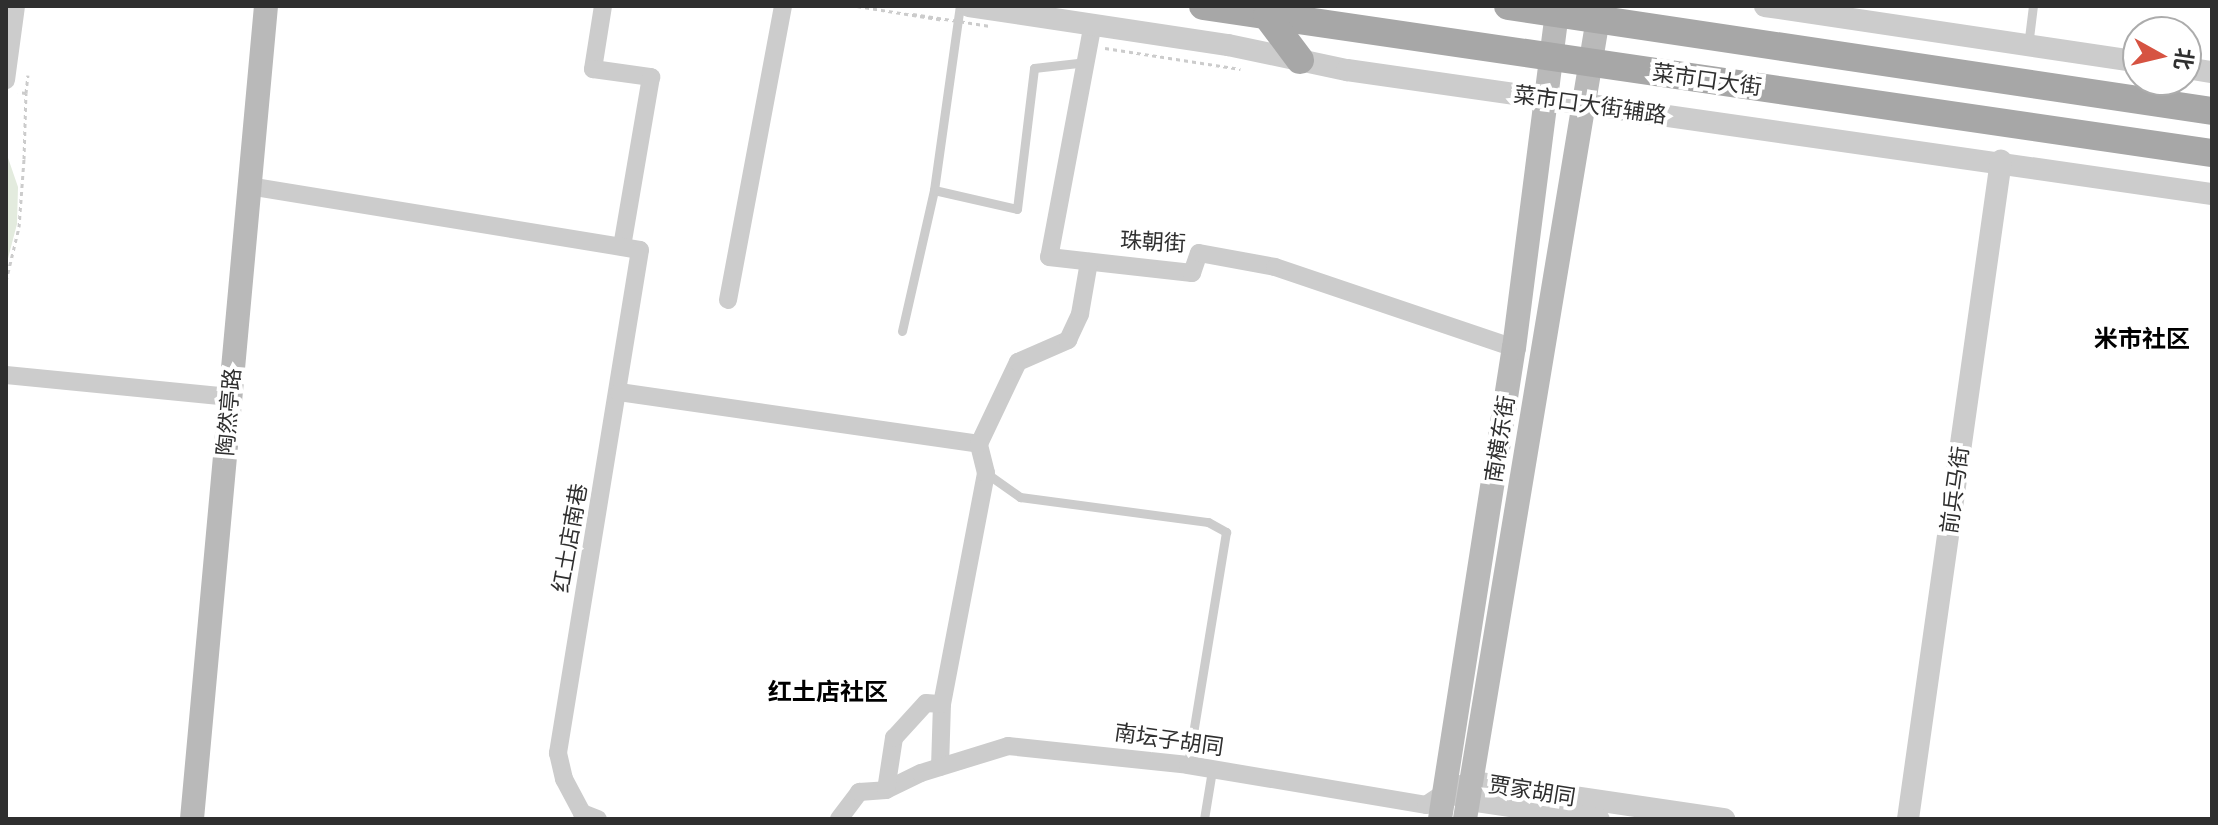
<!DOCTYPE html>
<html>
<head>
<meta charset="utf-8">
<style>
  body { margin:0 }
  #map { position:relative; width:2218px; height:825px; overflow:hidden; background:#fff; font-family:"PT Sans","Noto Sans SC",sans-serif }
  div>[style] { position:absolute }
  .green>* { inset:0; background:#e3ebde }
  .path>* { height:3px; margin-top:-1.5px; transform-origin:0; background:repeating-linear-gradient(90deg,#ccc 0 4px,transparent 0 8px) }
  .service>* { height:9px; margin:-4.5px; padding:0 4.5px; transform-origin:4.5px; border-radius:4.5px; background:#ccc }
  .minor>* { height:18px; margin:-9px; padding:0 9px; transform-origin:9px; border-radius:9px; background:#ccc }
  .tertiary>* { height:22px; margin:-11px; padding:0 11px; transform-origin:11px; border-radius:11px; background:#ccc }
  .secondary>* { height:24px; margin:-12px; padding:0 12px; transform-origin:12px; border-radius:12px; background:#b9b9b9 }
  .primary>* { height:28px; margin:-14px; padding:0 14px; transform-origin:14px; border-radius:14px; background:#a7a7a7 }
  .path-bridge>* { height:3px; margin-top:-1.5px; transform-origin:0; background:repeating-linear-gradient(90deg,#ccc 0 4px,transparent 0 8px) }
  span { translate:-50% -50%; white-space:nowrap; text-align:center; line-height:1.15; -webkit-text-stroke:8px #fff; paint-order:stroke }
  .street-label { font-size:22px; color:#2f2f2f }
  .neighbourhood-label { font-size:24px; color:#000; font-weight:700 }
  .frame { position:absolute; inset:0; border:8px solid #2f2f2f; pointer-events:none }
  .north { position:absolute; left:2122px; top:16px; width:80px; height:80px; box-sizing:border-box; background:#fff; border:2px solid #acacac; border-radius:50%; rotate:98deg; font-size:22px; font-weight:700; line-height:32px; text-align:center; color:#2f2f2f }
  .north::after { content:''; display:block; margin:auto; width:28px; height:36px; background:#d65342; clip-path:polygon(50% 0,100% 100%,50% 72%,0 100%) }
</style>
</head>
<body>
<div id="map">
  <div class="green">
    <i style="clip-path:polygon(6px 152px,18px 187px,17px 224px,6px 266px)"></i>
  </div>
  <div class="path">
    <i style="left:857px;top:6px;width:88px;rotate:9.1deg"></i>
    <i style="left:1105px;top:48px;width:137px;rotate:8.8deg"></i>
    <i style="left:26px;top:93px;width:18px;rotate:-84deg"></i>
    <i style="left:6px;top:281px;width:56px;rotate:-76.5deg"></i>
    <i style="left:19px;top:227px;width:68px;rotate:-85.8deg"></i>
    <i style="left:24px;top:159px;width:66px;rotate:-88.3deg"></i>
    <i style="left:26px;top:93px;width:8px;rotate:-173deg"></i>
  </div>
  <div class="service">
    <i style="left:2029px;top:38px;width:32px;rotate:-83deg"></i>
    <i style="left:934px;top:190px;width:85px;rotate:12.9deg"></i>
    <i style="left:1017px;top:209px;width:142px;rotate:-83.1deg"></i>
    <i style="left:1034px;top:68px;width:53px;rotate:-6.5deg"></i>
    <i style="left:902px;top:331px;width:145px;rotate:-77.2deg"></i>
    <i style="left:934px;top:190px;width:186px;rotate:-82deg"></i>
    <i style="left:986px;top:473px;width:42px;rotate:35.2deg"></i>
    <i style="left:1020px;top:497px;width:190px;rotate:7.6deg"></i>
    <i style="left:1208px;top:522px;width:21px;rotate:29deg"></i>
    <i style="left:1226px;top:532px;width:236px;rotate:99.3deg"></i>
    <i style="left:1204px;top:819px;width:50px;rotate:-80.7deg"></i>
  </div>
  <div class="minor">
    <i style="left:603px;top:6px;width:64px;rotate:99deg"></i>
    <i style="left:593px;top:69px;width:59px;rotate:7.9deg"></i>
    <i style="left:651px;top:77px;width:172px;rotate:99.7deg"></i>
    <i style="left:1093px;top:23px;width:238px;rotate:100.6deg"></i>
    <i style="left:1049px;top:257px;width:144px;rotate:6.4deg"></i>
    <i style="left:1192px;top:273px;width:21px;rotate:-71deg"></i>
    <i style="left:1199px;top:253px;width:77px;rotate:10.4deg"></i>
    <i style="left:1275px;top:267px;width:252px;rotate:18.7deg"></i>
    <i style="left:6px;top:80px;width:75px;rotate:-82.3deg"></i>
    <i style="left:249px;top:186px;width:396px;rotate:9.3deg"></i>
    <i style="left:640px;top:250px;width:510px;rotate:99.26deg"></i>
    <i style="left:558px;top:753px;width:27px;rotate:77deg"></i>
    <i style="left:564px;top:779px;width:38px;rotate:62deg"></i>
    <i style="left:582px;top:813px;width:17px;rotate:21deg"></i>
    <i style="left:728px;top:300px;width:299px;rotate:-79.4deg"></i>
    <i style="left:6px;top:375px;width:225px;rotate:5.6deg"></i>
    <i style="left:619px;top:392px;width:364px;rotate:8.2deg"></i>
    <i style="left:940px;top:767px;width:63px;rotate:-88.2deg"></i>
    <i style="left:942px;top:704px;width:235px;rotate:-79.2deg"></i>
    <i style="left:986px;top:473px;width:30px;rotate:-104deg"></i>
    <i style="left:979px;top:444px;width:91px;rotate:-64.6deg"></i>
    <i style="left:1018px;top:362px;width:55px;rotate:-23.7deg"></i>
    <i style="left:1068px;top:340px;width:29px;rotate:-65deg"></i>
    <i style="left:1080px;top:314px;width:53px;rotate:-80.2deg"></i>
    <i style="left:886px;top:790px;width:39px;rotate:-26deg"></i>
    <i style="left:921px;top:773px;width:91px;rotate:-17.2deg"></i>
    <i style="left:1008px;top:746px;width:181px;rotate:6deg"></i>
    <i style="left:1188px;top:765px;width:241px;rotate:9.5deg"></i>
    <i style="left:1426px;top:805px;width:25px;rotate:-34deg"></i>
    <i style="left:839px;top:819px;width:34px;rotate:-53deg"></i>
    <i style="left:859px;top:792px;width:27px;rotate:-4deg"></i>
    <i style="left:886px;top:790px;width:53px;rotate:-81.3deg"></i>
    <i style="left:894px;top:738px;width:47px;rotate:-47.6deg"></i>
    <i style="left:926px;top:703px;width:16px;rotate:4deg"></i>
  </div>
  <div class="tertiary">
    <i style="left:969px;top:6px;width:262px;rotate:8.6deg"></i>
    <i style="left:1228px;top:45px;width:122px;rotate:11.9deg"></i>
    <i style="left:1347px;top:70px;width:874px;rotate:8.16deg"></i>
    <i style="left:1765px;top:6px;width:377px;rotate:8.5deg"></i>
    <i style="left:2186px;top:68px;width:26px;rotate:9deg"></i>
    <i style="left:1447px;top:791px;width:28px;rotate:-19deg"></i>
    <i style="left:1473px;top:782px;width:254px;rotate:8.4deg"></i>
    <i style="left:1452px;top:793px;width:19px;rotate:21deg"></i>
    <i style="left:1470px;top:800px;width:130px;rotate:8.4deg"></i>
    <i style="left:1908px;top:819px;width:665px;rotate:-81.96deg"></i>
  </div>
  <div class="secondary">
    <i style="left:192px;top:819px;width:816px;rotate:-84.8deg"></i>
    <i style="left:1440px;top:819px;width:477px;rotate:-81.1deg"></i>
    <i style="left:1514px;top:348px;width:345px;rotate:-82.7deg"></i>
    <i style="left:1465px;top:819px;width:824px;rotate:-80.57deg"></i>
  </div>
  <div class="primary">
    <i style="left:1203px;top:6px;width:1020px;rotate:8.29deg"></i>
    <i style="left:1508px;top:6px;width:712px;rotate:8.48deg"></i>
    <i style="left:1267px;top:16px;width:55px;rotate:53.1deg"></i>
  </div>
  <div class="path-bridge">
    <i style="left:913px;top:14px;width:78px;rotate:8.9deg"></i>
  </div>
  <div class="street-label">
    <span style="left:1707px;top:80px;rotate:8deg">菜市口大街</span>
    <span style="left:1590px;top:105px;rotate:8deg">菜市口大街辅路</span>
    <span style="left:1153px;top:242px;rotate:3deg">珠朝街</span>
    <span style="left:229px;top:412px;rotate:-85deg">陶然亭路</span>
    <span style="left:1500px;top:439px;rotate:-81deg">南横东街</span>
    <span style="left:1955px;top:490px;rotate:-82deg">前兵马街</span>
    <span style="left:570px;top:538px;rotate:-80deg">红土店南巷</span>
    <span style="left:1169px;top:740px;rotate:8deg">南坛子胡同</span>
    <span style="left:1532px;top:791px;rotate:9deg">贾家胡同</span>
  </div>
  <div class="neighbourhood-label">
    <span style="left:2142px;top:339px">米市社区</span>
    <span style="left:828px;top:692px">红土店社区</span>
  </div>
  <div class="frame"></div>
  <div class="north">北</div>
</div>
</body>
</html>
